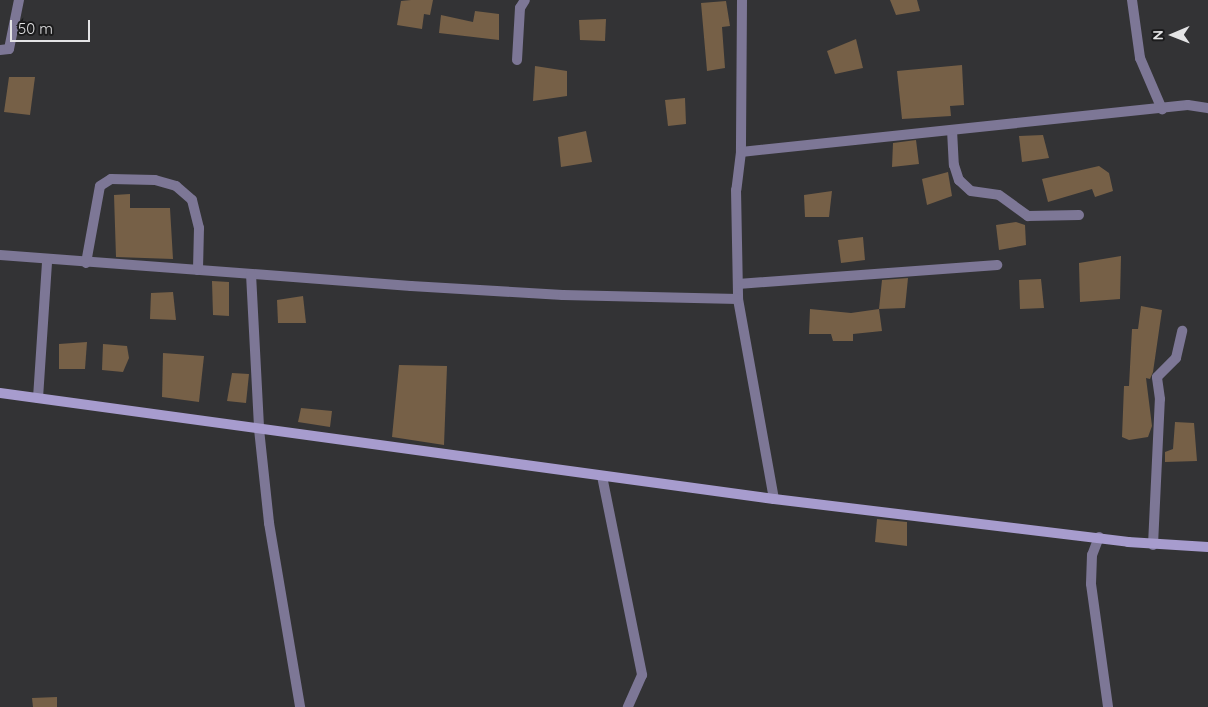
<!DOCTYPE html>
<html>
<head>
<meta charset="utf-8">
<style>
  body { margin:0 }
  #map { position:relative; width:1208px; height:707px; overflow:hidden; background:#333335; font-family:Quicksand,sans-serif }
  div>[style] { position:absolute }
  .building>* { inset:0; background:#766047 }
  .street>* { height:10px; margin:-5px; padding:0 5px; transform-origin:5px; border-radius:5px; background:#7d7796 }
  .secondary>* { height:10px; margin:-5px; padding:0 5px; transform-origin:5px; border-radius:5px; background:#a79cce }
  span { translate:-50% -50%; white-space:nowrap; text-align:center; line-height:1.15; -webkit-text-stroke:4px #1b1b1c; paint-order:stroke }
  .north { position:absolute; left:1148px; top:10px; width:50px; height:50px; -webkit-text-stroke:4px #1b1b1c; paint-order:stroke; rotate:269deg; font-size:14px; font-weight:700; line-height:20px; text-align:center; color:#e4e4e5 }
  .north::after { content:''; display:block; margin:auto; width:18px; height:22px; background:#e4e4e5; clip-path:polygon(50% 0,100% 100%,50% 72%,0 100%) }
  .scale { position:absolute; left:10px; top:20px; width:80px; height:22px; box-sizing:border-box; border:2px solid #e4e4e5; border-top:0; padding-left:6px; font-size:15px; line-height:18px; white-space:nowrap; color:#e4e4e5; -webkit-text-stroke:4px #1b1b1c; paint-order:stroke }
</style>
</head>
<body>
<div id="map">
  <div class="building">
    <i style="clip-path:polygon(411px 0,433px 0,430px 15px,424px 14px,422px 29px,397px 25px,401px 1px)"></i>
    <i style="clip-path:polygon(890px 0,917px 0,920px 11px,896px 15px)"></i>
    <i style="clip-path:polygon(726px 1px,730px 26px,722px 27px,725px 68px,707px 71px,701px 3px)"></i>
    <i style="clip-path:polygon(475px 11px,499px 14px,499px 40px,439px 33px,441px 15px,473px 22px)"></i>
    <i style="clip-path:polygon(606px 19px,605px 41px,580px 40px,579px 20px)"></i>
    <i style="clip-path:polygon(856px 39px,863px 68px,835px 74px,827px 51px)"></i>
    <i style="clip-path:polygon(962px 65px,964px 105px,950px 106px,951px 116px,902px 119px,897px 71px)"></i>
    <i style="clip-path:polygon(535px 66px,567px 71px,567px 96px,533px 101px)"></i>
    <i style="clip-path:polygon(9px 77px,35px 77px,30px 115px,4px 112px)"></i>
    <i style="clip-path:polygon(685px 98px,686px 124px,668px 126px,665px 100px)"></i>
    <i style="clip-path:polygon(586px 131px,592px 162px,561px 167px,558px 137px)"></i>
    <i style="clip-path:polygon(1043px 135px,1049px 158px,1022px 162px,1019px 136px)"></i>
    <i style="clip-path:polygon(916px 140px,919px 164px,892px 167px,893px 143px)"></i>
    <i style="clip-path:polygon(1099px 166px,1109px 173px,1113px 191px,1095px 197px,1092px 189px,1048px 202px,1042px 179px)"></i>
    <i style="clip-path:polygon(948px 172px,952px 196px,927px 205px,922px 179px)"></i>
    <i style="clip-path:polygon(832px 191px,829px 217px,805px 217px,804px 195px)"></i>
    <i style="clip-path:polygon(130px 194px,130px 208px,170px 208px,173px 259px,116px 257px,114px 195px)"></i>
    <i style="clip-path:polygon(1016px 222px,1025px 225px,1026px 245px,999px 250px,996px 225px)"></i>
    <i style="clip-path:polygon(863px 237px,865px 260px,841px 263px,838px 240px)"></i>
    <i style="clip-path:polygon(1121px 256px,1120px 299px,1080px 302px,1079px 263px)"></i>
    <i style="clip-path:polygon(908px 278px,905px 308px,879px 309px,882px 280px)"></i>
    <i style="clip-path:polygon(1041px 279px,1044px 308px,1020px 309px,1019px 280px)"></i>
    <i style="clip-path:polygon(212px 281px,229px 282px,229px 316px,213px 315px)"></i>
    <i style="clip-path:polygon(173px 292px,176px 320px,150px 319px,151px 293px)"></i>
    <i style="clip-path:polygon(303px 296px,306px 323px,278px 323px,277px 300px)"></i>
    <i style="clip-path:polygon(1141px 306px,1162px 310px,1153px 372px,1150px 379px,1146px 378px,1152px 426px,1148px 437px,1129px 440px,1122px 437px,1124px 386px,1129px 386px,1132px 329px,1138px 329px)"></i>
    <i style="clip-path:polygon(810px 309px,851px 313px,879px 309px,882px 331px,853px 334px,853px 341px,833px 341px,831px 334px,809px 334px)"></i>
    <i style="clip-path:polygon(87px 342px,85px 369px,59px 369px,59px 344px)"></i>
    <i style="clip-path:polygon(103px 344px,127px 346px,129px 358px,123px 372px,102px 370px)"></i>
    <i style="clip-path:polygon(163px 353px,204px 356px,199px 402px,162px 397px)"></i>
    <i style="clip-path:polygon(399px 365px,447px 366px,444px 445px,392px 437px)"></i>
    <i style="clip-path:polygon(232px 373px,249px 374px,246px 403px,227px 401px)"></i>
    <i style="clip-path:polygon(301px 408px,332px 411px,330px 427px,298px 422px)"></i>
    <i style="clip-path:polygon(1175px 422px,1194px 423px,1197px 461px,1165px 462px,1165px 452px,1173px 449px)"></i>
    <i style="clip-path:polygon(877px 519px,907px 522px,907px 546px,875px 542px)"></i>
    <i style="clip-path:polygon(57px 697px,57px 707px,33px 707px,32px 698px)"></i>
  </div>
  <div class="street">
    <i style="left:742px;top:0;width:152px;rotate:90.4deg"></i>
    <i style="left:741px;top:152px;width:38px;rotate:97deg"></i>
    <i style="left:736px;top:190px;width:109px;rotate:88.9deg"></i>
    <i style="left:738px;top:299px;width:203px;rotate:79.8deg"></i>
    <i style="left:1132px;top:0;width:59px;rotate:82.1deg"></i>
    <i style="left:1140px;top:58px;width:56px;rotate:66.7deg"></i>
    <i style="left:0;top:50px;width:9px;rotate:-6deg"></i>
    <i style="left:9px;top:49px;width:50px;rotate:-78.5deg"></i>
    <i style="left:517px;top:60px;width:52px;rotate:-86.7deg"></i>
    <i style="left:520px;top:8px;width:9px;rotate:-58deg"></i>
    <i style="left:952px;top:130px;width:35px;rotate:87deg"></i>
    <i style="left:954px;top:165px;width:16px;rotate:72deg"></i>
    <i style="left:959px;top:180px;width:16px;rotate:43deg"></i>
    <i style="left:971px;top:191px;width:28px;rotate:8deg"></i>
    <i style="left:999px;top:195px;width:36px;rotate:36deg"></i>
    <i style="left:1028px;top:216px;width:51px;rotate:-1.1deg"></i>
    <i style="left:741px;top:152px;width:449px;rotate:-6deg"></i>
    <i style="left:1188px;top:105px;width:20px;rotate:9deg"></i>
    <i style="left:0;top:255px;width:412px;rotate:4.3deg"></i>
    <i style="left:411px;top:286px;width:152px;rotate:3.4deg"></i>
    <i style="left:563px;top:295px;width:175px;rotate:1.3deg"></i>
    <i style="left:86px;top:263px;width:78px;rotate:-79.7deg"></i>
    <i style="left:100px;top:186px;width:13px;rotate:-32deg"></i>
    <i style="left:111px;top:179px;width:44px;rotate:1.3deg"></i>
    <i style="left:155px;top:180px;width:22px;rotate:16deg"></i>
    <i style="left:176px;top:186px;width:21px;rotate:41deg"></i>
    <i style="left:192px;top:200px;width:29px;rotate:76deg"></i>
    <i style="left:199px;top:228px;width:42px;rotate:91.4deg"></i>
    <i style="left:251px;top:274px;width:155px;rotate:87deg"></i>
    <i style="left:259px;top:429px;width:95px;rotate:83.9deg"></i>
    <i style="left:269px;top:523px;width:187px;rotate:80.4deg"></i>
    <i style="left:738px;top:284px;width:260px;rotate:-4.2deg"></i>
    <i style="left:38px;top:398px;width:137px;rotate:-86.2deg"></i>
    <i style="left:602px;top:476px;width:203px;rotate:78.6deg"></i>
    <i style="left:642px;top:675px;width:35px;rotate:114deg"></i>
    <i style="left:1099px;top:537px;width:19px;rotate:111deg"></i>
    <i style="left:1092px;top:555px;width:29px;rotate:92deg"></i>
    <i style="left:1091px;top:584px;width:124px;rotate:82.1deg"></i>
    <i style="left:1153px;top:545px;width:146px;rotate:-87.3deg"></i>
    <i style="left:1160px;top:399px;width:22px;rotate:-98deg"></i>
    <i style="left:1157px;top:377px;width:27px;rotate:-45deg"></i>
    <i style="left:1176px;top:358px;width:28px;rotate:-77deg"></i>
  </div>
  <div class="secondary">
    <i style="left:0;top:393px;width:781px;rotate:7.8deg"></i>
    <i style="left:774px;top:499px;width:357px;rotate:6.9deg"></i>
    <i style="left:1128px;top:542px;width:80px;rotate:3.6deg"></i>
  </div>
  <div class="north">N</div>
  <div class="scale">50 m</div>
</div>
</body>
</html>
